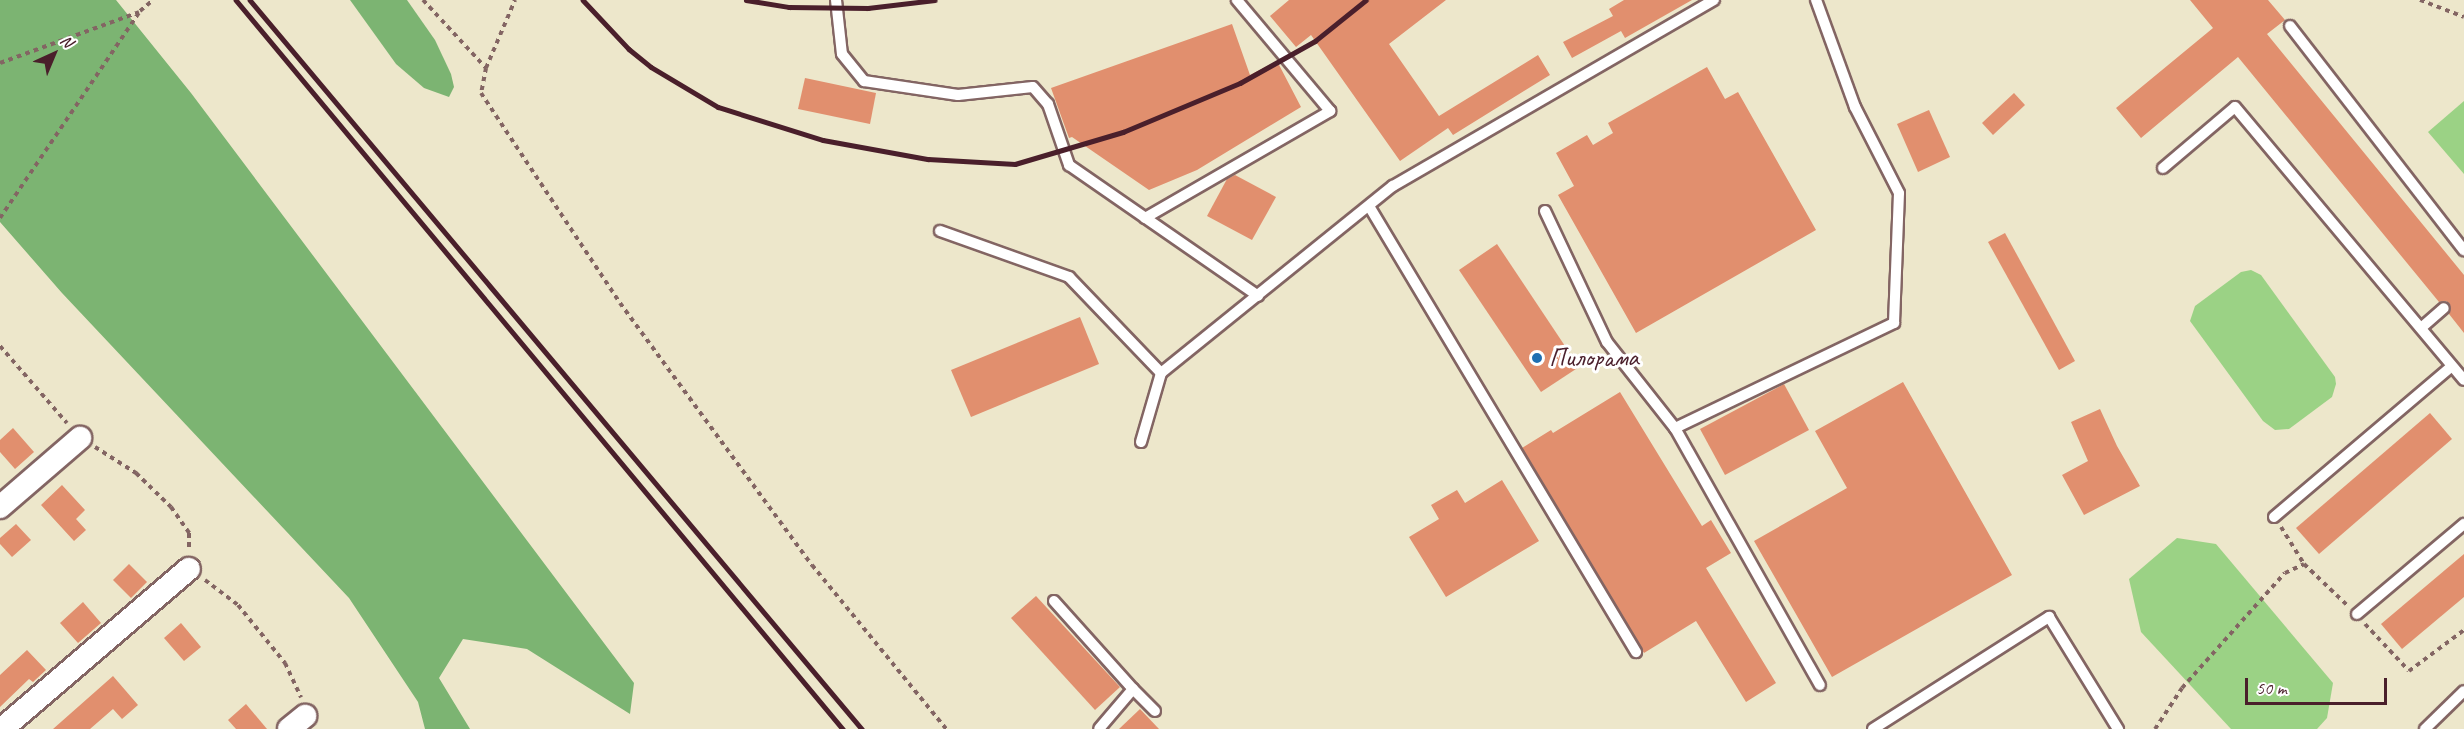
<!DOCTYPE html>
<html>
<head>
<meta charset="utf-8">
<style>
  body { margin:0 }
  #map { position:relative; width:2464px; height:729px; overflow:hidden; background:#ede7cb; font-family:Caveat,sans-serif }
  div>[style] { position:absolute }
  .green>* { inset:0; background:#9bd285 }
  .forest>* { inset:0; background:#7cb472 }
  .building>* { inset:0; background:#e18f6e }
  .path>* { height:4px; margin-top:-2px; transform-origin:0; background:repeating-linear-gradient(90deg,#836563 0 4.5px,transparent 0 9px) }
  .roads { filter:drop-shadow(2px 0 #836563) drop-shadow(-2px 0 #836563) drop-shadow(0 2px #836563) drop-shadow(0 -2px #836563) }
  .lane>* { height:10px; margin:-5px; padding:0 5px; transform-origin:5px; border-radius:5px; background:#fff }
  .street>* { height:22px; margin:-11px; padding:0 11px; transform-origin:11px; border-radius:11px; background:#fff }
  .rail>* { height:4.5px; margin:-2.25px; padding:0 2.25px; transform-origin:2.25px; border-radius:2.25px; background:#4a1f2b }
  .dots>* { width:16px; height:16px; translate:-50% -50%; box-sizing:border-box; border:3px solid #fff; border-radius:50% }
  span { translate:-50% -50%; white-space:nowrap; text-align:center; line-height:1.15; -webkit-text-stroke:6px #fff; paint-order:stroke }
  .poi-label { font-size:26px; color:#4a1f2b }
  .left { translate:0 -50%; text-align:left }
  .north { position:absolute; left:24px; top:24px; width:60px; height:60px; -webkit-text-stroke:4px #fff; paint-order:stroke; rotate:44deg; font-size:16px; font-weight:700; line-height:24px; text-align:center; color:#4a1f2b }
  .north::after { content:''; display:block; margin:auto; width:21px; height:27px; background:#4a1f2b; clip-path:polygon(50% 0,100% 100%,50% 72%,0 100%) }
  .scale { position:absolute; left:2245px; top:678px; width:142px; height:27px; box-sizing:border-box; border:3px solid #4a1f2b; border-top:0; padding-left:8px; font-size:18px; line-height:21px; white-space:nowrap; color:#4a1f2b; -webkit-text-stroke:4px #fff; paint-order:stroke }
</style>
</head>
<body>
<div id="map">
  <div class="green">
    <i style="clip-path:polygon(2464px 101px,2464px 174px,2428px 132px)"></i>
    <i style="clip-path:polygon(2251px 270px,2261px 275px,2335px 377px,2336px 384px,2332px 397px,2289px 429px,2275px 430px,2263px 421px,2190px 321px,2195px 306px,2241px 272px)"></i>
    <i style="clip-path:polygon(2177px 538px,2216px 544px,2333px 683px,2327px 718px,2317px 729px,2231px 729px,2141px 632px,2129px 579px)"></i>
  </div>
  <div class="forest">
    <i style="clip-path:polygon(0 0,116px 0,191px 93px,634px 683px,630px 714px,527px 649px,463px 639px,439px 678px,470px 729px,425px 729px,418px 702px,349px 598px,62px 293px,0 222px)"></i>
    <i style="clip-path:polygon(350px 0,407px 0,435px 40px,451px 74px,454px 87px,449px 97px,424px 88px,396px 64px)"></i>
  </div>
  <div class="building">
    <i style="clip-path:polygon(1289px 0,1446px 0,1389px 44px,1439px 116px,1538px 55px,1550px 75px,1453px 135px,1448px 128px,1400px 161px,1311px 35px,1296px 47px,1270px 16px)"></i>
    <i style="clip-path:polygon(1624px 0,1692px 0,1625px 38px,1621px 31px,1572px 58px,1563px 42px,1613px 16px,1609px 9px)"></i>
    <i style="clip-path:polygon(2190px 0,2268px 0,2285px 20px,2267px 34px,2464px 275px,2464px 333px,2449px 314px,2450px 304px,2446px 301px,2439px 302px,2238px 57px,2141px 138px,2116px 108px,2213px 28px)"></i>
    <i style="clip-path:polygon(1232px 24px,1250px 75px,1277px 61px,1301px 107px,1197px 170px,1149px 190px,1072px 137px,1069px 138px,1051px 88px)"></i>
    <i style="clip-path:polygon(1707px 67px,1725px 99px,1738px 92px,1816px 230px,1636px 333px,1558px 195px,1574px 186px,1556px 153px,1587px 135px,1593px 145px,1613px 133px,1608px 123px)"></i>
    <i style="clip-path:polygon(805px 78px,876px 93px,870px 124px,798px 109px)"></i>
    <i style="clip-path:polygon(2014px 93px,2025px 105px,1993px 135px,1982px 123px)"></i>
    <i style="clip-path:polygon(1929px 110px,1950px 157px,1918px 172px,1897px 124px)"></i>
    <i style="clip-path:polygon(1235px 175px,1276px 197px,1252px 240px,1207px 216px,1227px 179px)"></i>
    <i style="clip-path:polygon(2005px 233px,2075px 361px,2059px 370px,1988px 242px)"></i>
    <i style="clip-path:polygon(1497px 244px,1579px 367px,1541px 392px,1459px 270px)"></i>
    <i style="clip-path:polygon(1080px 317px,1099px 364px,971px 417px,951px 370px)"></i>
    <i style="clip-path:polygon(1903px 382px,2012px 575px,1832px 677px,1754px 541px,1847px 488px,1815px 431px)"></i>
    <i style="clip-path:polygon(1784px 384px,1809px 430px,1725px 475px,1700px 429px)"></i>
    <i style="clip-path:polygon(1620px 392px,1702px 526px,1711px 520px,1731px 553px,1706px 568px,1776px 683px,1746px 702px,1696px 621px,1644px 653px,1522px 448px,1551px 430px,1553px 433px)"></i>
    <i style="clip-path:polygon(2100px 409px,2117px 446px,2140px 486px,2084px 515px,2062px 475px,2088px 461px,2071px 422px)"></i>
    <i style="clip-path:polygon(2430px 413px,2452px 439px,2319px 554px,2296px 528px)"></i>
    <i style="clip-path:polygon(13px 428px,34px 452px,15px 469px,0 452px,0 440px)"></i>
    <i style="clip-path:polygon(1502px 480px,1539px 541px,1446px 597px,1409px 537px,1439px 519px,1431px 505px,1457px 490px,1465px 503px)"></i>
    <i style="clip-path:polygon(62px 485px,85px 510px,76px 519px,86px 530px,74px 541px,41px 505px)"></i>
    <i style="clip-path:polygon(16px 524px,31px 540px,12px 557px,0 544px,0 538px)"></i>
    <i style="clip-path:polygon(2464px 554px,2464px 597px,2402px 649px,2381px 624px)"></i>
    <i style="clip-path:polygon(129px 564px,147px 582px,131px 598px,113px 580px)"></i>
    <i style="clip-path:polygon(1036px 596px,1120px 687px,1095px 710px,1011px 618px)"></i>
    <i style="clip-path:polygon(83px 602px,101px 623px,78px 643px,60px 623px)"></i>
    <i style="clip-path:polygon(181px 623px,201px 647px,184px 661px,164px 638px)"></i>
    <i style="clip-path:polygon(27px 650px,46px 670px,33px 682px,29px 679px,0 707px,0 675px)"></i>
    <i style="clip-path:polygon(113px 676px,138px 705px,122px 719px,113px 709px,90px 729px,53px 729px)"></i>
    <i style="clip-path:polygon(246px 704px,267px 729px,236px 729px,228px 720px)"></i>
    <i style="clip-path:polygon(1140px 709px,1159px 729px,1119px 729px)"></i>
  </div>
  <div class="path">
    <i style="left:423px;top:0;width:93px;rotate:47.2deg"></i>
    <i style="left:486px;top:68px;width:74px;rotate:-66.9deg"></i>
    <i style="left:2420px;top:0;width:47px;rotate:21.1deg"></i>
    <i style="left:0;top:63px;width:148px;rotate:-20.1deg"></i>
    <i style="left:486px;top:68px;width:25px;rotate:101deg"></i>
    <i style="left:481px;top:93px;width:252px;rotate:56.5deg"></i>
    <i style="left:620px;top:303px;width:325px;rotate:53.8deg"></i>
    <i style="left:812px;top:565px;width:212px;rotate:50.7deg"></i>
    <i style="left:0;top:218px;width:250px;rotate:-55.9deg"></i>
    <i style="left:140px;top:11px;width:17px;rotate:-40deg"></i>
    <i style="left:0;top:346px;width:102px;rotate:49deg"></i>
    <i style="left:95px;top:447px;width:49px;rotate:32.4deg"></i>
    <i style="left:136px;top:473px;width:49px;rotate:44.2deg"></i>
    <i style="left:171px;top:507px;width:32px;rotate:55deg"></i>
    <i style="left:189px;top:533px;width:17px;rotate:90deg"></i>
    <i style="left:2281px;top:527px;width:44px;rotate:58.1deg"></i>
    <i style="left:2304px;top:564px;width:61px;rotate:43.7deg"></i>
    <i style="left:205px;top:580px;width:41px;rotate:37.1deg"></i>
    <i style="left:238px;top:605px;width:75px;rotate:51deg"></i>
    <i style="left:285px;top:663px;width:38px;rotate:65deg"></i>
    <i style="left:2365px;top:624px;width:64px;rotate:46.9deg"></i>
    <i style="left:2409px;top:671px;width:69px;rotate:-36.7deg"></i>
    <i style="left:2155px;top:729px;width:49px;rotate:-56.6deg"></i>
    <i style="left:2182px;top:688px;width:154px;rotate:-48.2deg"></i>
    <i style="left:2285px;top:573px;width:21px;rotate:-25deg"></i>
  </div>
  <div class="roads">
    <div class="lane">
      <i style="left:836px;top:0;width:54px;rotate:83.7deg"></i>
      <i style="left:842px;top:54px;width:35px;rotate:51deg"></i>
      <i style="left:864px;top:81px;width:95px;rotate:8.5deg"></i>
      <i style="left:958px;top:95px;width:75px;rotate:-6.1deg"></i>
      <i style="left:1033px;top:87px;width:23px;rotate:49deg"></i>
      <i style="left:1048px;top:104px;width:65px;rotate:71deg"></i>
      <i style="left:1069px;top:165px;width:230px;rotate:34.7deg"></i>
      <i style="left:2290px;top:26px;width:284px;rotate:52.2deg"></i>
      <i style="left:2163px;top:168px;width:94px;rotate:-40.3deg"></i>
      <i style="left:2235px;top:107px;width:356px;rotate:50deg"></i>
      <i style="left:1369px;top:206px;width:520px;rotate:59.09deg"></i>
      <i style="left:1545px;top:211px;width:145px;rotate:64.7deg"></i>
      <i style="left:1607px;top:342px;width:110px;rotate:51.7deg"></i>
      <i style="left:1675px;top:428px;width:243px;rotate:-25.6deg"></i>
      <i style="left:1894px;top:323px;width:130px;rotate:-87.8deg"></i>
      <i style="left:1899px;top:193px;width:97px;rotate:-117.1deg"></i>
      <i style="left:1855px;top:107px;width:114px;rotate:-110deg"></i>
      <i style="left:1145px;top:218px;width:214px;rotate:-30deg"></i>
      <i style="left:1330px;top:111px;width:145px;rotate:-130deg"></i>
      <i style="left:940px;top:231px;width:137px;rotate:19.6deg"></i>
      <i style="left:1069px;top:277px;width:133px;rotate:46.2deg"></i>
      <i style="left:2421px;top:328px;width:30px;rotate:-41deg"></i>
      <i style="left:1675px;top:428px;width:295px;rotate:60.6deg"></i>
      <i style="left:1141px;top:442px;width:72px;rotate:-73.8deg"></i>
      <i style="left:1161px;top:373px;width:298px;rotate:-38.9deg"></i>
      <i style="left:1393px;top:186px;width:371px;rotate:-30.1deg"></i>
      <i style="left:2274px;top:517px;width:233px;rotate:-40.3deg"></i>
      <i style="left:1054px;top:601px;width:118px;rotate:48.1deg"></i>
      <i style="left:1133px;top:689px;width:52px;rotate:130.4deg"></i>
      <i style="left:2357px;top:614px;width:140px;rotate:-40.1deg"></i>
      <i style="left:1133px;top:689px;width:31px;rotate:45deg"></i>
      <i style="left:1873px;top:729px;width:209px;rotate:-32.5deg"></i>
      <i style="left:2049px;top:617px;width:132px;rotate:58.4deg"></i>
      <i style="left:2425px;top:729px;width:54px;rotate:-44.3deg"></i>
    </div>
    <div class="street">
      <i style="left:0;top:507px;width:106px;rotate:-40.8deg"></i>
      <i style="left:2px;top:729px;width:246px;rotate:-40.6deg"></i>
      <i style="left:289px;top:729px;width:21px;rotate:-39deg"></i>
    </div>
  </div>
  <div class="rail">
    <i style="left:236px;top:0;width:949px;rotate:50.22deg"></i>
    <i style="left:250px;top:0;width:952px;rotate:49.99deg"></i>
    <i style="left:583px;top:0;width:67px;rotate:46.8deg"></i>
    <i style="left:629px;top:49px;width:28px;rotate:39deg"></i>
    <i style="left:651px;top:67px;width:78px;rotate:30.8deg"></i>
    <i style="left:718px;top:107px;width:110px;rotate:17.4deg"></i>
    <i style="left:823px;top:140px;width:107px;rotate:10.3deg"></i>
    <i style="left:928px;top:159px;width:87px;rotate:3.3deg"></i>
    <i style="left:1015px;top:164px;width:113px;rotate:-16.5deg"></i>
    <i style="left:1123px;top:132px;width:127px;rotate:-22.7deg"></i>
    <i style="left:1240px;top:83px;width:86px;rotate:-29.2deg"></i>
    <i style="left:1315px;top:41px;width:65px;rotate:-38.8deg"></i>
    <i style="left:746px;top:0;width:44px;rotate:9.2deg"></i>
    <i style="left:789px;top:7px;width:79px;rotate:0.7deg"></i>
    <i style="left:868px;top:8px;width:67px;rotate:-6.8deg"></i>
  </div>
  <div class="dots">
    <i style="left:1537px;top:358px;background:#1f6fb2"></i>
  </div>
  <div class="poi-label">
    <span class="left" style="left:1549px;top:358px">Пилорама</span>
  </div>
  <div class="north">N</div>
  <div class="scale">50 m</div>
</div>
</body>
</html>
